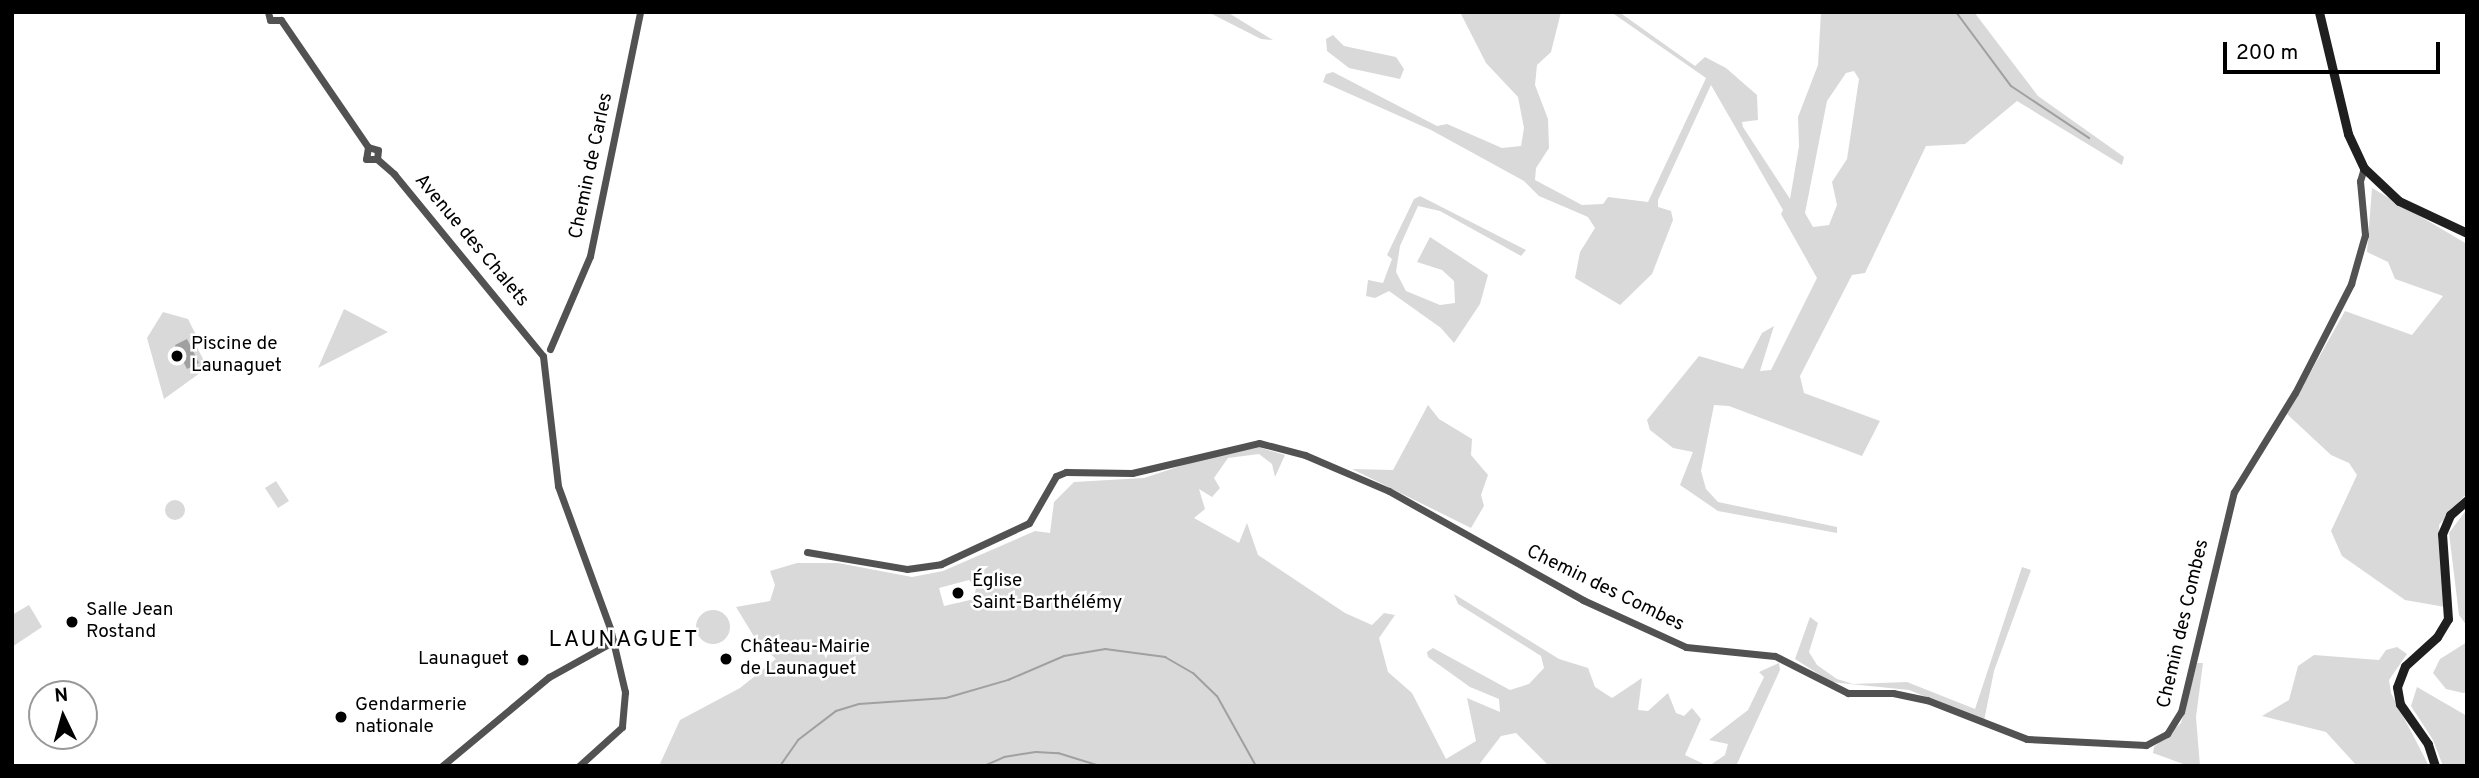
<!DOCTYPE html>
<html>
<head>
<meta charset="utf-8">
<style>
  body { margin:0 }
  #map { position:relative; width:2479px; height:778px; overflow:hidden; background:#fff; font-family:Overpass,sans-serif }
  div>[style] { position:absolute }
  .green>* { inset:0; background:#d9d9d9 }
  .round { border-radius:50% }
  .water>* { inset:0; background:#a0a0a0 }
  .stream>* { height:2px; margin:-1px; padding:0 1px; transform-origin:1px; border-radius:1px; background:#a0a0a0 }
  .tertiary>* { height:7px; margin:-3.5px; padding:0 3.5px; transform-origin:3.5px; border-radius:3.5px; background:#525252 }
  .secondary>* { height:9px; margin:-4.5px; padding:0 4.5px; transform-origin:4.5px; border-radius:4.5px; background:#1f1f1f }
  .dots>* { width:19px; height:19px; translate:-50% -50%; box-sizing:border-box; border:4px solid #fff; border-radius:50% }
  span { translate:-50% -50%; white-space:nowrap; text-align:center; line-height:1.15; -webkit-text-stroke:5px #fff; paint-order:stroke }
  .street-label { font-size:19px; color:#000 }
  .poi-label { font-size:19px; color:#000 }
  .left { translate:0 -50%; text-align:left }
  .right { translate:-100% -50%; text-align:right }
  .quarter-label { font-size:23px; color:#000; letter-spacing:2px }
  .frame { position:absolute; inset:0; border:14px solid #000; pointer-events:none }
  .north { position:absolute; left:28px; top:680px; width:70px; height:70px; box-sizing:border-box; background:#fff; border:2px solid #999; border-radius:50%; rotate:355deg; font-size:19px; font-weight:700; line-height:28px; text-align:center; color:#000 }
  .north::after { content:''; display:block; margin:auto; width:24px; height:32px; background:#000; clip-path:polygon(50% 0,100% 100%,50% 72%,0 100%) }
  .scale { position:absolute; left:2223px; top:42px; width:217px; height:32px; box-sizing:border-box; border:4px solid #000; border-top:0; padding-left:9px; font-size:21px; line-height:24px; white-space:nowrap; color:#000; -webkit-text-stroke:5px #fff; paint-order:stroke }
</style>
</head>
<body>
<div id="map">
  <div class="green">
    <i style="clip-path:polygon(1208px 12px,1227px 12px,1273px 40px,1261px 39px)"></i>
    <i style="clip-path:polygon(evenodd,1460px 12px,1561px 12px,1551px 52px,1537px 65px,1535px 85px,1548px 119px,1549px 148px,1536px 168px,1535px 180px,1582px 205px,1603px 204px,1608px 197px,1648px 202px,1706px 78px,1611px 12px,1619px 12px,1695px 66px,1705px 57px,1726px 68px,1757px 95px,1758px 120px,1742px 122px,1743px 127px,1790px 199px,1799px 146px,1798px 117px,1818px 65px,1821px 12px,1974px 12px,2038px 96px,2124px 157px,2122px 165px,2017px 101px,1965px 144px,1926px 146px,1865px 273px,1852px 275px,1800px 376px,1804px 393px,1880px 421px,1862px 456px,1729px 406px,1714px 405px,1701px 471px,1706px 489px,1718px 502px,1837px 527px,1837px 533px,1718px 511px,1680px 485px,1693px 452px,1673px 448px,1650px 430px,1647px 420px,1699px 356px,1743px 369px,1762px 333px,1774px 326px,1760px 371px,1771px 370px,1817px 278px,1781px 214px,1783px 210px,1711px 85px,1658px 200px,1658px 207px,1671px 211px,1673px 220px,1652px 274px,1620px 305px,1575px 278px,1580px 252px,1595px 228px,1588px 217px,1539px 196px,1524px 181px,1431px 130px,1323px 82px,1326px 74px,1333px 72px,1437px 126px,1447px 124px,1502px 148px,1521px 146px,1524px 128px,1518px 97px,1486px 63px,1460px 12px,1854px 71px,1859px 79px,1847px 159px,1832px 182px,1837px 205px,1829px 225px,1813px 227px,1805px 213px,1827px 101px,1846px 73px,1854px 71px)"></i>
    <i style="clip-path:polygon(1333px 35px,1344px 46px,1396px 57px,1404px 69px,1400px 79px,1349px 68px,1327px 51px,1326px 39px)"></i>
    <i style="clip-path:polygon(2372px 188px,2467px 244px,2467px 493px,2439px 525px,2445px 607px,2405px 600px,2342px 556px,2331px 531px,2357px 475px,2349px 463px,2331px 455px,2287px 414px,2345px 311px,2412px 335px,2443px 296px,2395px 279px,2388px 262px,2367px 252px)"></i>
    <i style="clip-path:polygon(1420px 196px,1526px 250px,1521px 256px,1440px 211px,1418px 206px,1400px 246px,1396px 272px,1406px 291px,1440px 305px,1455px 303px,1454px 281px,1442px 270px,1417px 262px,1430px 237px,1488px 275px,1480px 304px,1454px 343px,1441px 328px,1389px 291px,1375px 298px,1366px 296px,1368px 280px,1383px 283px,1392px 259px,1387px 255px,1414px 199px)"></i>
    <i style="clip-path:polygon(344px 309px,388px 332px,318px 368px)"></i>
    <i style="clip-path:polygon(163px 312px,188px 319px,196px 335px,192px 337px,204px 361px,208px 360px,211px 365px,164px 399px,147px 338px)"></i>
    <i style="clip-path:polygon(1428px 405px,1439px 419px,1472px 439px,1471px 455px,1488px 475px,1481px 495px,1484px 506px,1471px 528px,1352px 469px,1393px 470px)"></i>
    <i style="clip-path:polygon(evenodd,1258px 447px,1285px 455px,1275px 477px,1272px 464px,1259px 454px,1228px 458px,1214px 478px,1220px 488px,1212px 497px,1199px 489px,1205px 509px,1194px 518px,1239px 543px,1247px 523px,1258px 555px,1345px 613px,1372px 625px,1384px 613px,1395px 615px,1379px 638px,1388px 672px,1412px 693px,1446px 759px,1476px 741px,1467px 698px,1500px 712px,1499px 699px,1470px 687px,1428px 657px,1427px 652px,1433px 648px,1510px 690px,1529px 684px,1544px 668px,1541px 656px,1458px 604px,1454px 594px,1559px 659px,1588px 668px,1595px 687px,1612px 698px,1642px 678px,1638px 710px,1648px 711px,1668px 693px,1676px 713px,1684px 716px,1692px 708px,1701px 719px,1685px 755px,1708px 766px,1549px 766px,1516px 733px,1501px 736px,1478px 766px,659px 766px,680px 720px,740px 688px,776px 659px,758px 643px,736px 607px,770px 601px,775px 585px,770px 571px,797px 563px,838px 563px,912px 577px,943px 571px,1035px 531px,1050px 533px,1054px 502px,1074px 482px,1144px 478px,1232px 449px,1258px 447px,969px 580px,976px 588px,974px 599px,944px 606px,939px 588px,969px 580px)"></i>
    <i style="clip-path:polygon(276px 481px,289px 501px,278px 508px,265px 488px)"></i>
    <i class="round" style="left:165px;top:500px;width:20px;height:20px"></i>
    <i style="clip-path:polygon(2467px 509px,2467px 626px,2459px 615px,2449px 533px)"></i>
    <i style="clip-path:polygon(2022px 567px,2031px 570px,1994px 671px,1984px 721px,1909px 690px,1831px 682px,1795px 659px,1810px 617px,1818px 623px,1809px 652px,1817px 665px,1837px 679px,1853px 684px,1907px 682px,1975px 709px)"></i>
    <i style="clip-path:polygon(29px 605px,42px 627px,12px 647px,12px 615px)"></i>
    <i class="round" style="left:696px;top:610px;width:34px;height:34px"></i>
    <i style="clip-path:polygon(2467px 642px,2467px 692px,2463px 693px,2446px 689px,2433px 673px,2440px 659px)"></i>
    <i style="clip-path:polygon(2397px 647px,2407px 654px,2389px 680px,2391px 693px,2429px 766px,2357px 766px,2326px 732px,2262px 716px,2289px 700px,2298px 666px,2314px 655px,2379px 660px,2386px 650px)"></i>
    <i style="clip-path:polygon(1779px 663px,1780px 670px,1736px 766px,1709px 766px,1725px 755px,1728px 744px,1709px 740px,1748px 710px,1764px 677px,1759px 672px)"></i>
    <i style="clip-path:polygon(2197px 663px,2203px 663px,2196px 717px,2200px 766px,2189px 766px,2153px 753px,2154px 747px,2181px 723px)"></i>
    <i style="clip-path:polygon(2417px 687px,2467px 716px,2467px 766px,2443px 766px,2433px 740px,2411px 706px)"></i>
  </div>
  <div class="water">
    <i style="clip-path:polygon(187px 339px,199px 363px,187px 369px,175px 345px)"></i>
  </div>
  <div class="stream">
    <i style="left:1956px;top:12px;width:92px;rotate:53.4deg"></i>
    <i style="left:2011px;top:86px;width:94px;rotate:33.7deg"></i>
    <i style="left:780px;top:766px;width:32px;rotate:-55deg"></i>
    <i style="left:798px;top:740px;width:48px;rotate:-37.3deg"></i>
    <i style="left:836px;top:711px;width:24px;rotate:-17deg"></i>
    <i style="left:859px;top:704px;width:87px;rotate:-3.9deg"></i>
    <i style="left:946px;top:698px;width:65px;rotate:-16.2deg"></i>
    <i style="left:1008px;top:680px;width:61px;rotate:-23.2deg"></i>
    <i style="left:1064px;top:656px;width:42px;rotate:-9.7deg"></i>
    <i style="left:1105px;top:649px;width:61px;rotate:7.6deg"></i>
    <i style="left:1165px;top:657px;width:32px;rotate:30deg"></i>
    <i style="left:1193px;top:673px;width:33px;rotate:44deg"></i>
    <i style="left:1217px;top:696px;width:80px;rotate:60.9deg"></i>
    <i style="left:984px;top:766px;width:22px;rotate:-24deg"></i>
    <i style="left:1004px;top:757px;width:32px;rotate:-9deg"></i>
    <i style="left:1036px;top:752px;width:22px;rotate:3deg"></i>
    <i style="left:1058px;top:753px;width:44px;rotate:17.2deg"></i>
  </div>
  <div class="tertiary">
    <i style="left:268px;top:12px;width:8px;rotate:76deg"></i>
    <i style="left:270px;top:20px;width:11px"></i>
    <i style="left:281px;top:20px;width:154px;rotate:55.6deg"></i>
    <i style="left:368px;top:147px;width:10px;rotate:17deg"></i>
    <i style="left:378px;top:150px;width:9px;rotate:96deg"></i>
    <i style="left:368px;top:147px;width:12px;rotate:99deg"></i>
    <i style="left:366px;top:159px;width:11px"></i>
    <i style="left:377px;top:159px;width:23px;rotate:41deg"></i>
    <i style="left:394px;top:174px;width:235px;rotate:50.7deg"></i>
    <i style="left:543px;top:356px;width:131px;rotate:83.4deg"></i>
    <i style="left:558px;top:486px;width:151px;rotate:69.9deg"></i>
    <i style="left:610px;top:628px;width:66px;rotate:76.8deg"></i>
    <i style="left:625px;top:692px;width:35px;rotate:95deg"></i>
    <i style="left:622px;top:727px;width:58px;rotate:137.8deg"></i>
    <i style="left:550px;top:349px;width:101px;rotate:-66.7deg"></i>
    <i style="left:590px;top:256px;width:249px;rotate:-78.4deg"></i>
    <i style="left:807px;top:552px;width:101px;rotate:9.6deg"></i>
    <i style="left:907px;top:569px;width:34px;rotate:-8deg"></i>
    <i style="left:941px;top:564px;width:97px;rotate:-25deg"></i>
    <i style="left:1029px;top:523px;width:54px;rotate:-60.1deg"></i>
    <i style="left:1056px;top:476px;width:11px;rotate:-22deg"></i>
    <i style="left:1066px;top:472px;width:66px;rotate:0.9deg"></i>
    <i style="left:1132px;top:473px;width:130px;rotate:-13.3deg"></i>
    <i style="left:1259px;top:443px;width:48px;rotate:14.6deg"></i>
    <i style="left:1305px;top:455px;width:91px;rotate:23.2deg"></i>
    <i style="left:1389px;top:491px;width:223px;rotate:29.3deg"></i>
    <i style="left:1583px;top:600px;width:113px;rotate:24.5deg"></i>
    <i style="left:1686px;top:647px;width:89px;rotate:5.8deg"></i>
    <i style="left:1775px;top:656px;width:82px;rotate:26.9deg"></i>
    <i style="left:1848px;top:693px;width:45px"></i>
    <i style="left:1893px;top:693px;width:35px;rotate:12deg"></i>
    <i style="left:1927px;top:700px;width:107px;rotate:21.3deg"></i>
    <i style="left:2027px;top:739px;width:119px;rotate:2.9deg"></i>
    <i style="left:2146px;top:745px;width:24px;rotate:-28deg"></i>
    <i style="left:2167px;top:734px;width:26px;rotate:-58deg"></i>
    <i style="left:2181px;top:712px;width:226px;rotate:-76.5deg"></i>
    <i style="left:2234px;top:492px;width:116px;rotate:-58.4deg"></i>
    <i style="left:2295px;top:393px;width:123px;rotate:-62.8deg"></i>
    <i style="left:2351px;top:284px;width:51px;rotate:-74.1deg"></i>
    <i style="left:2365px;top:235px;width:54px;rotate:-95.3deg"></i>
    <i style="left:2360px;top:181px;width:14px;rotate:-73deg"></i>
    <i style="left:442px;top:766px;width:139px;rotate:-39.8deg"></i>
    <i style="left:549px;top:677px;width:74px;rotate:-29deg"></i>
  </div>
  <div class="secondary">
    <i style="left:2319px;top:12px;width:125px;rotate:76.6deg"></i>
    <i style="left:2348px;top:134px;width:38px;rotate:65deg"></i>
    <i style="left:2364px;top:168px;width:48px;rotate:43.3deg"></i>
    <i style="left:2399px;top:201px;width:75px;rotate:25.2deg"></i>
    <i style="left:2435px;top:766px;width:23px;rotate:-108deg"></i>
    <i style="left:2428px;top:744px;width:49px;rotate:-125deg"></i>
    <i style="left:2400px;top:704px;width:17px;rotate:-100deg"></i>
    <i style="left:2397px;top:687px;width:22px;rotate:-69deg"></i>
    <i style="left:2405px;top:666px;width:43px;rotate:-42.2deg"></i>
    <i style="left:2437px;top:637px;width:21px;rotate:-59deg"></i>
    <i style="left:2448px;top:619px;width:85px;rotate:-94deg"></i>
    <i style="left:2442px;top:534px;width:21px;rotate:-67deg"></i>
    <i style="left:2450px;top:515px;width:23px;rotate:-41deg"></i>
  </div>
  <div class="dots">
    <i style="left:177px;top:356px;background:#000"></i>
    <i style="left:958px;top:593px;background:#000"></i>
    <i style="left:72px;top:622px;background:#000"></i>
    <i style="left:726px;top:659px;background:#000"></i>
    <i style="left:523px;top:660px;background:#000"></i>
    <i style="left:341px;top:717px;background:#000"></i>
  </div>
  <div class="street-label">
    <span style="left:592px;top:166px;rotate:-78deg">Chemin de Carles</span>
    <span style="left:471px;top:241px;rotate:50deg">Avenue des Chalets</span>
    <span style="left:1605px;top:589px;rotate:26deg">Chemin des Combes</span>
    <span style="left:2184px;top:624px;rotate:-77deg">Chemin des Combes</span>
  </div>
  <div class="poi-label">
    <span class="left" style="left:191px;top:356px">Piscine de<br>Launaguet</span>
    <span class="left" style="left:972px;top:593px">Église<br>Saint-Barthélémy</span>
    <span class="left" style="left:86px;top:622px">Salle Jean<br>Rostand</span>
    <span class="left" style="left:740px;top:659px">Château-Mairie<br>de Launaguet</span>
    <span class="right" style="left:509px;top:660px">Launaguet</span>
    <span class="left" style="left:355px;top:717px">Gendarmerie<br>nationale</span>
  </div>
  <div class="quarter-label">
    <span style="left:624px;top:641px">LAUNAGUET</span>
  </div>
  <div class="frame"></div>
  <div class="north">N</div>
  <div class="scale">200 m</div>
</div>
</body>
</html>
